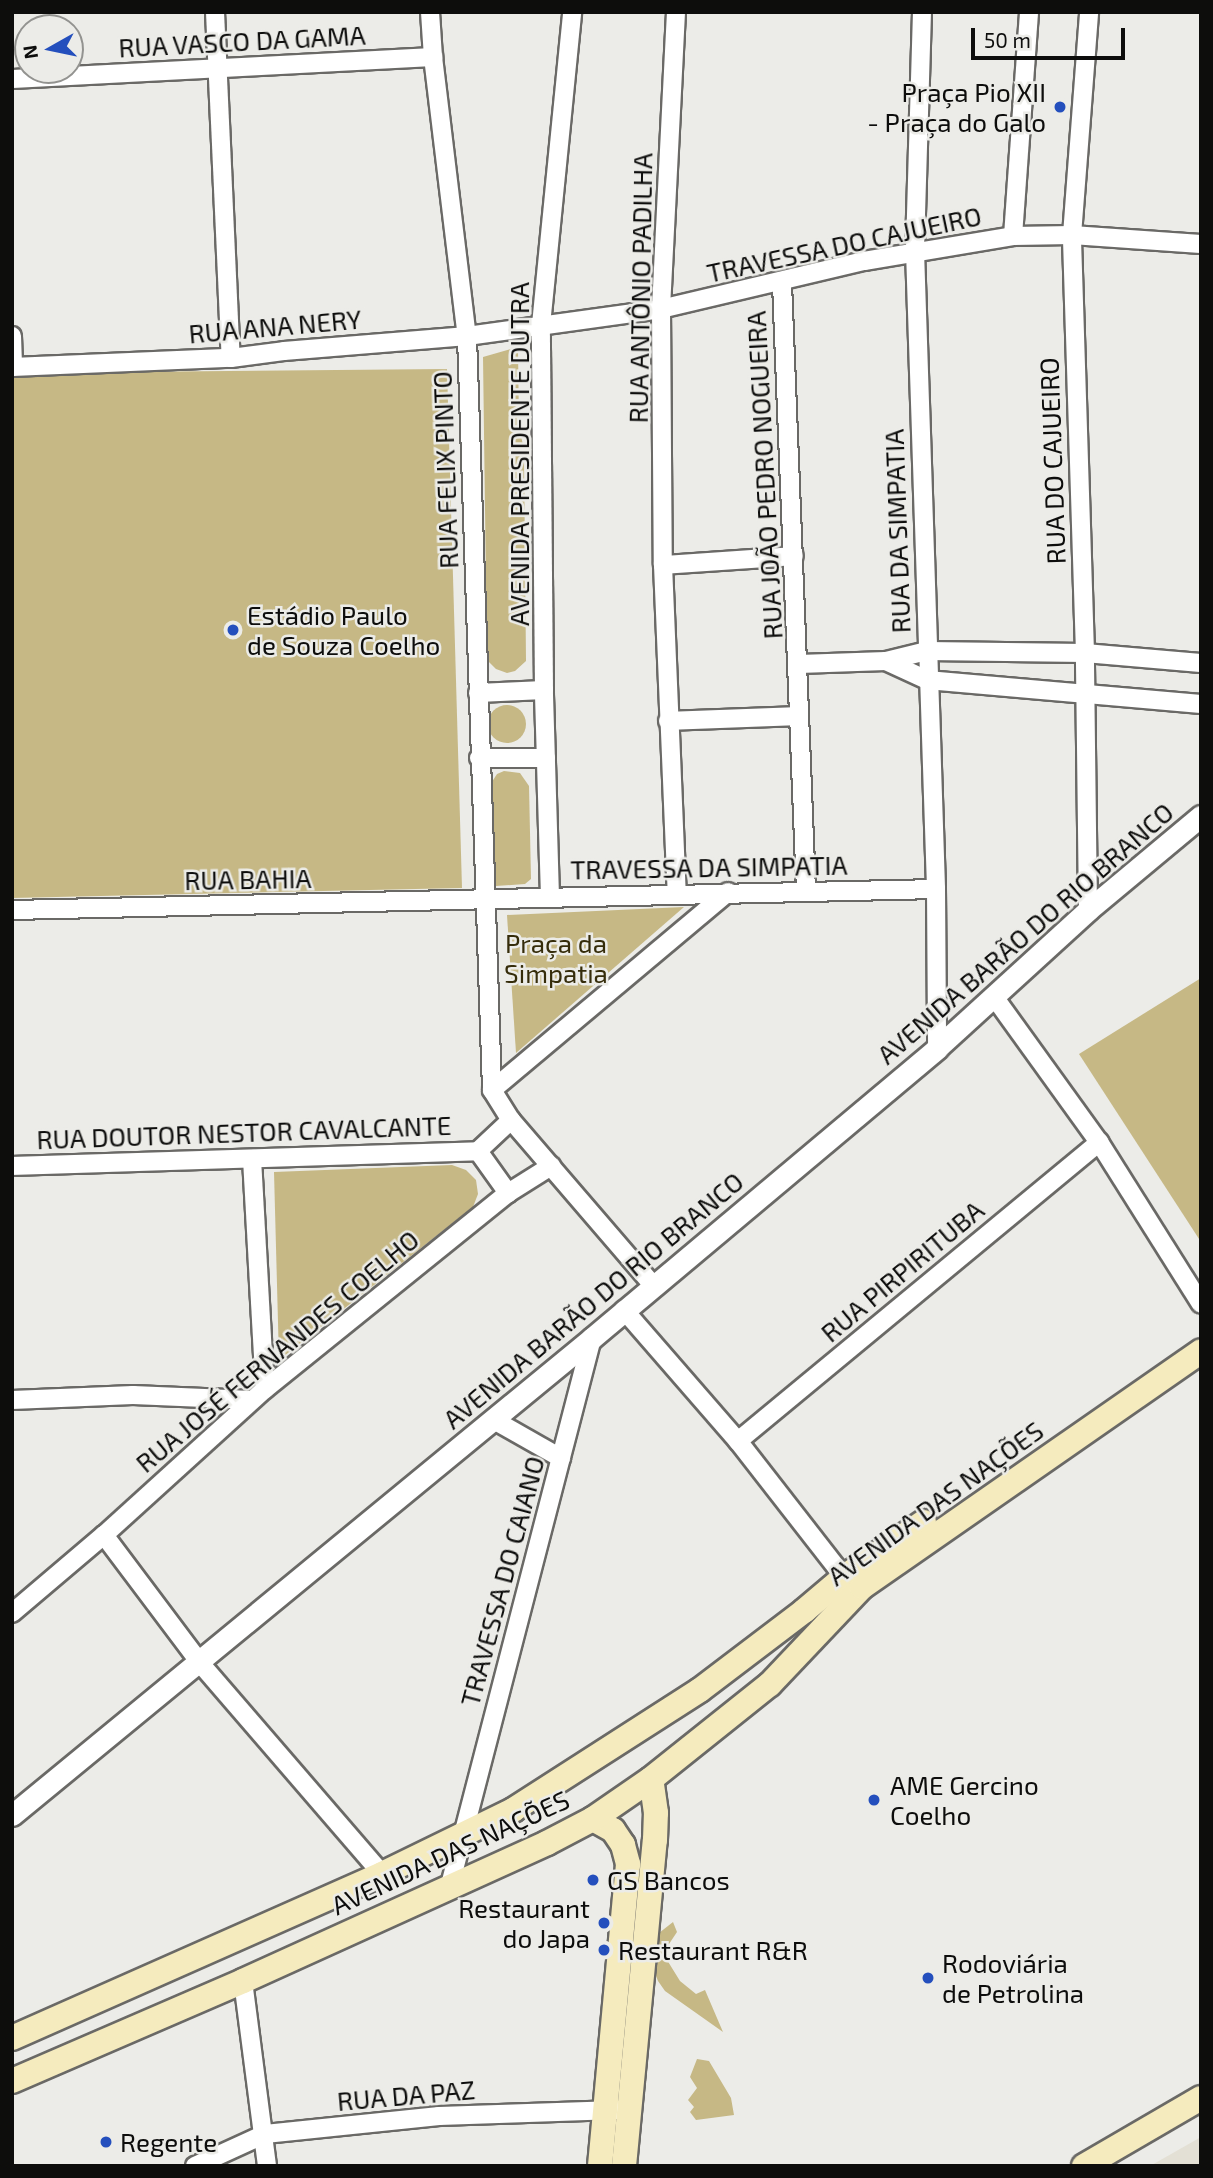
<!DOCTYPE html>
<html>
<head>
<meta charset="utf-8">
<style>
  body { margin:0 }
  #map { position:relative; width:1213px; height:2178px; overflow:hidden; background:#ecece8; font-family:"Exo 2",sans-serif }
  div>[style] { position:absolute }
  .built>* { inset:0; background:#e3e0d5 }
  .green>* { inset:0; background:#c6b885 }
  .round { border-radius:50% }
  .roads { filter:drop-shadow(2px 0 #6a6966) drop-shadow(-2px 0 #6a6966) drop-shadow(0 2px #6a6966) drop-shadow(0 -2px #6a6966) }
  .minor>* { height:18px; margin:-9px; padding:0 9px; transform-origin:9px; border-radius:9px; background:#fff }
  .tertiary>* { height:21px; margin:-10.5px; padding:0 10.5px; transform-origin:10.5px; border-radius:10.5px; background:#fff }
  .secondary>* { height:24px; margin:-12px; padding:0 12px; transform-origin:12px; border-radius:12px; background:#f5ebbe }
  .dots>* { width:19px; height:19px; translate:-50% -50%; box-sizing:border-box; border:4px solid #ecece8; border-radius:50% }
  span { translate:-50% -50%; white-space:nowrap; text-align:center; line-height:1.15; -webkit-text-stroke:5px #ecece8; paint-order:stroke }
  .street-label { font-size:26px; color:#0d0d0c }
  .poi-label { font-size:26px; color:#0d0d0c }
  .right { translate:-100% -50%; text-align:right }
  .left { translate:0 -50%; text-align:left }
  .park-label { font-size:26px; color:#352c0a }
  .frame { position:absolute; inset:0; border:14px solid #0d0d0c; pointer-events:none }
  .north { position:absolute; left:14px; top:14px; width:70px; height:70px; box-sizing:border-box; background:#ecece8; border:2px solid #939390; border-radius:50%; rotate:261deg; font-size:19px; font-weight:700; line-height:28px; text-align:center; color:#0d0d0c }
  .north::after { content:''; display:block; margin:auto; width:24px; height:32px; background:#244fbd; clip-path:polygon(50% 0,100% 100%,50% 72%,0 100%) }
  .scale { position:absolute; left:971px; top:28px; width:154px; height:32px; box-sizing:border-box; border:4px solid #0d0d0c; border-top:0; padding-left:9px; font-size:21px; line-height:24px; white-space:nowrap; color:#0d0d0c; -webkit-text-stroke:5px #ecece8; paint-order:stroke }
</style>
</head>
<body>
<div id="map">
  <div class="built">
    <i style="clip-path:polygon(1201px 2137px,1201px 2166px,1150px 2166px)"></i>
  </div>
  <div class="green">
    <i style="clip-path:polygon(514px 348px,518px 349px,519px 426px,524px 450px,526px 661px,515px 671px,507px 673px,496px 669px,487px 660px,483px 357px)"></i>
    <i style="clip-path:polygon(447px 369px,462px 888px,12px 898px,12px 373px)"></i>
    <i class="round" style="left:488px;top:705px;width:38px;height:38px"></i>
    <i style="clip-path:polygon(504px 771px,520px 773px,529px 786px,531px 879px,525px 884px,496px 886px,491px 880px,488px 788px,497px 774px)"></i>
    <i style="clip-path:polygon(684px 907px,516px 1053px,507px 915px)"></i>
    <i style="clip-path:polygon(1201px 978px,1201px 1242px,1079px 1054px)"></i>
    <i style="clip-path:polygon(452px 1165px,466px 1170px,476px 1180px,478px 1194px,473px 1207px,279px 1360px,274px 1172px)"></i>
    <i style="clip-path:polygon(673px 1922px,677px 1932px,667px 1947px,667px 1960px,680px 1981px,696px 1994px,705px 1990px,723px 2032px,665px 1991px,658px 1981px,654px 1971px,654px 1947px,659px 1933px)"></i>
    <i style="clip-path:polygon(697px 2059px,709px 2061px,731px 2098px,734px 2115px,696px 2120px,690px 2112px,694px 2107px,688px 2100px,697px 2088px,690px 2077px)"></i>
  </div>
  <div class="roads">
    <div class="minor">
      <i style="left:215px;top:12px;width:346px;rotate:87.4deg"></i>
      <i style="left:430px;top:12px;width:45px;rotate:86.2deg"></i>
      <i style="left:433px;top:57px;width:281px;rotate:83.1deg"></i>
      <i style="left:467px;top:336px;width:754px;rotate:88.1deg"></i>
      <i style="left:492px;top:1090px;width:36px;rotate:58deg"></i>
      <i style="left:511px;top:1120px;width:45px;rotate:136.8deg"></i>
      <i style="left:478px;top:1151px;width:52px;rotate:54.5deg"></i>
      <i style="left:676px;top:12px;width:297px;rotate:92.9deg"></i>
      <i style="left:661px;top:309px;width:256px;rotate:89.6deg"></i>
      <i style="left:663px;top:565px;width:328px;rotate:87.6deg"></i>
      <i style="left:922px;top:12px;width:239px;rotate:91.7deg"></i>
      <i style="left:915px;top:251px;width:638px;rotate:88.11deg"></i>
      <i style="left:936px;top:889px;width:159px;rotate:89.6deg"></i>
      <i style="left:12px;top:79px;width:422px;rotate:-3deg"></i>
      <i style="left:1013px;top:236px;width:225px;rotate:-85.9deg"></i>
      <i style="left:782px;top:283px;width:608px;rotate:87.74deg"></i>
      <i style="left:12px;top:336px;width:31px;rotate:88deg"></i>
      <i style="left:12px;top:367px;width:219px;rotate:-2.4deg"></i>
      <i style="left:231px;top:358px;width:53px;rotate:-7.5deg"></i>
      <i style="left:284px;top:351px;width:184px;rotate:-4.7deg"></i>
      <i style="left:467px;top:336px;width:196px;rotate:-7.9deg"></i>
      <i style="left:661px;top:309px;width:209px;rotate:-13.3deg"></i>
      <i style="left:864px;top:261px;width:151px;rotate:-9.5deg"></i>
      <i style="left:1013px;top:236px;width:59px;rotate:-1deg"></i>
      <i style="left:1072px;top:235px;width:129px;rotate:4deg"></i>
      <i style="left:663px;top:565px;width:131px;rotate:-3.9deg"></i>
      <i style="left:886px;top:661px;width:45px;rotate:24.9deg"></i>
      <i style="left:927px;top:680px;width:275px;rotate:5deg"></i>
      <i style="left:799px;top:664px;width:87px;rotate:-2deg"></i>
      <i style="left:886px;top:661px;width:42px;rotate:-13.7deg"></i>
      <i style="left:927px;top:651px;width:158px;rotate:0.7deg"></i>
      <i style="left:1085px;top:653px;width:116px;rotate:4.9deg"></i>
      <i style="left:478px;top:693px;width:66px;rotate:-2.6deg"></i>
      <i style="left:668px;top:721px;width:130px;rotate:-2.2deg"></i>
      <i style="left:479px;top:758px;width:67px"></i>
      <i style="left:550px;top:897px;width:207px;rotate:-91.7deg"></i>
      <i style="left:544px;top:690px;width:365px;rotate:-90.5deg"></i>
      <i style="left:541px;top:325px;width:315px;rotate:-84.3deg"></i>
      <i style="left:12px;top:910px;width:924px;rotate:-1.3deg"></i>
      <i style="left:1088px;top:910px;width:257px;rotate:-90.7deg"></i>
      <i style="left:1085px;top:653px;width:418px;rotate:-91.8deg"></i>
      <i style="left:1072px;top:235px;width:224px;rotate:-85.6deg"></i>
      <i style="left:995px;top:998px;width:178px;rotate:54.2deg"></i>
      <i style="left:1099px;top:1142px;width:191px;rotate:57.8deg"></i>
      <i style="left:492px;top:1090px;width:308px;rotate:-40deg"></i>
      <i style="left:511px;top:1120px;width:219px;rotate:49.3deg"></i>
      <i style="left:252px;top:1159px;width:230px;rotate:86.8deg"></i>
      <i style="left:12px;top:1166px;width:466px;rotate:-1.8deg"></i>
      <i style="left:624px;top:1310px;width:174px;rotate:49deg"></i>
      <i style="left:738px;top:1441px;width:172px;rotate:52.1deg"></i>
      <i style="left:12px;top:1400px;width:121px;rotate:-2.4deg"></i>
      <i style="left:133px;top:1395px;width:119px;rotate:2.4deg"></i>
      <i style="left:494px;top:1420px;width:77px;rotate:29.6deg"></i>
      <i style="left:738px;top:1441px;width:469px;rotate:-39.6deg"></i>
      <i style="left:104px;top:1535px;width:160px;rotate:53.1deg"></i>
      <i style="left:200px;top:1663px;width:279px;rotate:49.2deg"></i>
      <i style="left:12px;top:1613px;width:121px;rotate:-40.3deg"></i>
      <i style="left:104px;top:1535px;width:217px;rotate:-42.2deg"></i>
      <i style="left:265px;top:1389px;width:312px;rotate:-38.9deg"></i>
      <i style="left:508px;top:1193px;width:51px;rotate:-32.1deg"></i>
      <i style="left:450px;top:1885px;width:565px;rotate:-75.45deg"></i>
      <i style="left:243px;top:1981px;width:187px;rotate:82.6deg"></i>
      <i style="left:195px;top:2166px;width:77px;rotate:-24.6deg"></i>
      <i style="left:265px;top:2134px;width:175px;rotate:-5.9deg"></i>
      <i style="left:439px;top:2116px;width:178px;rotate:-1.9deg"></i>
    </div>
    <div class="tertiary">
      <i style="left:12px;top:1815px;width:751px;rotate:-39.43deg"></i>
      <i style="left:592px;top:1338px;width:451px;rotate:-40deg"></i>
      <i style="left:937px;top:1048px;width:205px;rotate:-42.4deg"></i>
      <i style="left:1088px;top:910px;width:147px;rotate:-39.8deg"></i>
    </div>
    <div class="secondary">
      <i style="left:593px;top:1819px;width:23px;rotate:29deg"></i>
      <i style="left:613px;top:1830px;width:18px;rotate:56deg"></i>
      <i style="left:623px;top:1845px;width:20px;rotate:75deg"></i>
      <i style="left:628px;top:1864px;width:303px;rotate:95.3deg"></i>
      <i style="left:12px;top:2038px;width:405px;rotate:-23.9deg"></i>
      <i style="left:382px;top:1874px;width:146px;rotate:-26deg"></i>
      <i style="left:513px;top:1810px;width:222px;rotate:-32.7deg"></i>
      <i style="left:700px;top:1690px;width:131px;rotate:-37.2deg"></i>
      <i style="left:804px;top:1611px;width:52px;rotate:-40.4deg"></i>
      <i style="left:844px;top:1577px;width:97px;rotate:-34.5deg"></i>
      <i style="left:12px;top:2081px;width:252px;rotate:-23.4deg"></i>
      <i style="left:243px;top:1981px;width:334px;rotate:-24.4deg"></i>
      <i style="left:547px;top:1843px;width:52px;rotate:-27.6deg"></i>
      <i style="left:593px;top:1819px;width:70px;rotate:-34.6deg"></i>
      <i style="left:651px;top:1779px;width:152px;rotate:-38.6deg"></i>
      <i style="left:770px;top:1684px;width:134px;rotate:-46.5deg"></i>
      <i style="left:862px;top:1587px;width:413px;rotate:-34.8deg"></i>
      <i style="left:624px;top:2166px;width:327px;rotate:-84.6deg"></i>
      <i style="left:655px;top:1840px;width:27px;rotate:-88deg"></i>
      <i style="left:656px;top:1813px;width:34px;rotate:-98deg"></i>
      <i style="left:1084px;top:2166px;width:135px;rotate:-30.2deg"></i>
    </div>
  </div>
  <div class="dots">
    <i style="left:1060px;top:107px;background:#244fbd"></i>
    <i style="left:233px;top:630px;background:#244fbd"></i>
    <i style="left:874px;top:1800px;background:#244fbd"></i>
    <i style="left:593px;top:1880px;background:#244fbd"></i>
    <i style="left:604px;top:1923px;background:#244fbd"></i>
    <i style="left:604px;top:1950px;background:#244fbd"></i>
    <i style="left:928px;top:1978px;background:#244fbd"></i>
    <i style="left:106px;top:2142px;background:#244fbd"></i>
  </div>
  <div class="street-label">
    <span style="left:242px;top:41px;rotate:-3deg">RUA VASCO DA GAMA</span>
    <span style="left:844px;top:244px;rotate:-12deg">TRAVESSA DO CAJUEIRO</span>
    <span style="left:640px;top:288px;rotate:-89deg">RUA ANTÔNIO PADILHA</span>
    <span style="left:275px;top:326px;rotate:-5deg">RUA ANA NERY</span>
    <span style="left:519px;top:454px;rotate:-90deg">AVENIDA PRESIDENTE DUTRA</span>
    <span style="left:1052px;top:461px;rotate:-92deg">RUA DO CAJUEIRO</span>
    <span style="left:445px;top:470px;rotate:-92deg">RUA FELIX PINTO</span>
    <span style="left:764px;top:475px;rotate:-93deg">RUA JOÃO PEDRO NOGUEIRA</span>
    <span style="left:897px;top:531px;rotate:-92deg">RUA DA SIMPATIA</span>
    <span style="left:709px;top:867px;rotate:-1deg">TRAVESSA DA SIMPATIA</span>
    <span style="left:248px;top:879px;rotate:-1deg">RUA BAHIA</span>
    <span style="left:1025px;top:933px;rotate:-41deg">AVENIDA BARÃO DO RIO BRANCO</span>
    <span style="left:244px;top:1132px;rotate:-2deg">RUA DOUTOR NESTOR CAVALCANTE</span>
    <span style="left:902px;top:1271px;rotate:-40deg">RUA PIRPIRITUBA</span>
    <span style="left:593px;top:1300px;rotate:-40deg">AVENIDA BARÃO DO RIO BRANCO</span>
    <span style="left:277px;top:1351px;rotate:-40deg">RUA JOSÉ FERNANDES COELHO</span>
    <span style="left:935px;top:1503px;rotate:-36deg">AVENIDA DAS NAÇÕES</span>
    <span style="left:502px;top:1581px;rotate:-75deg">TRAVESSA DO CAIANO</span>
    <span style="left:450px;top:1852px;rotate:-25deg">AVENIDA DAS NAÇÕES</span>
    <span style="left:406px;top:2095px;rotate:-5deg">RUA DA PAZ</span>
  </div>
  <div class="poi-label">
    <span class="right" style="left:1046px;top:107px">Praça Pio XII<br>- Praça do Galo</span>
    <span class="left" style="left:247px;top:630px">Estádio Paulo<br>de Souza Coelho</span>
    <span class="left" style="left:890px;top:1800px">AME Gercino<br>Coelho</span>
    <span class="left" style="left:607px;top:1880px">GS Bancos</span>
    <span class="right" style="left:590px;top:1923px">Restaurant<br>do Japa</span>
    <span class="left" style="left:618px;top:1950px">Restaurant R&amp;R</span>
    <span class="left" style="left:942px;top:1978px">Rodoviária<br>de Petrolina</span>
    <span class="left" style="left:120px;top:2142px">Regente</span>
  </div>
  <div class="park-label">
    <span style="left:556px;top:958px">Praça da<br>Simpatia</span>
  </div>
  <div class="frame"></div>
  <div class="north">N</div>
  <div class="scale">50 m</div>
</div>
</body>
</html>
